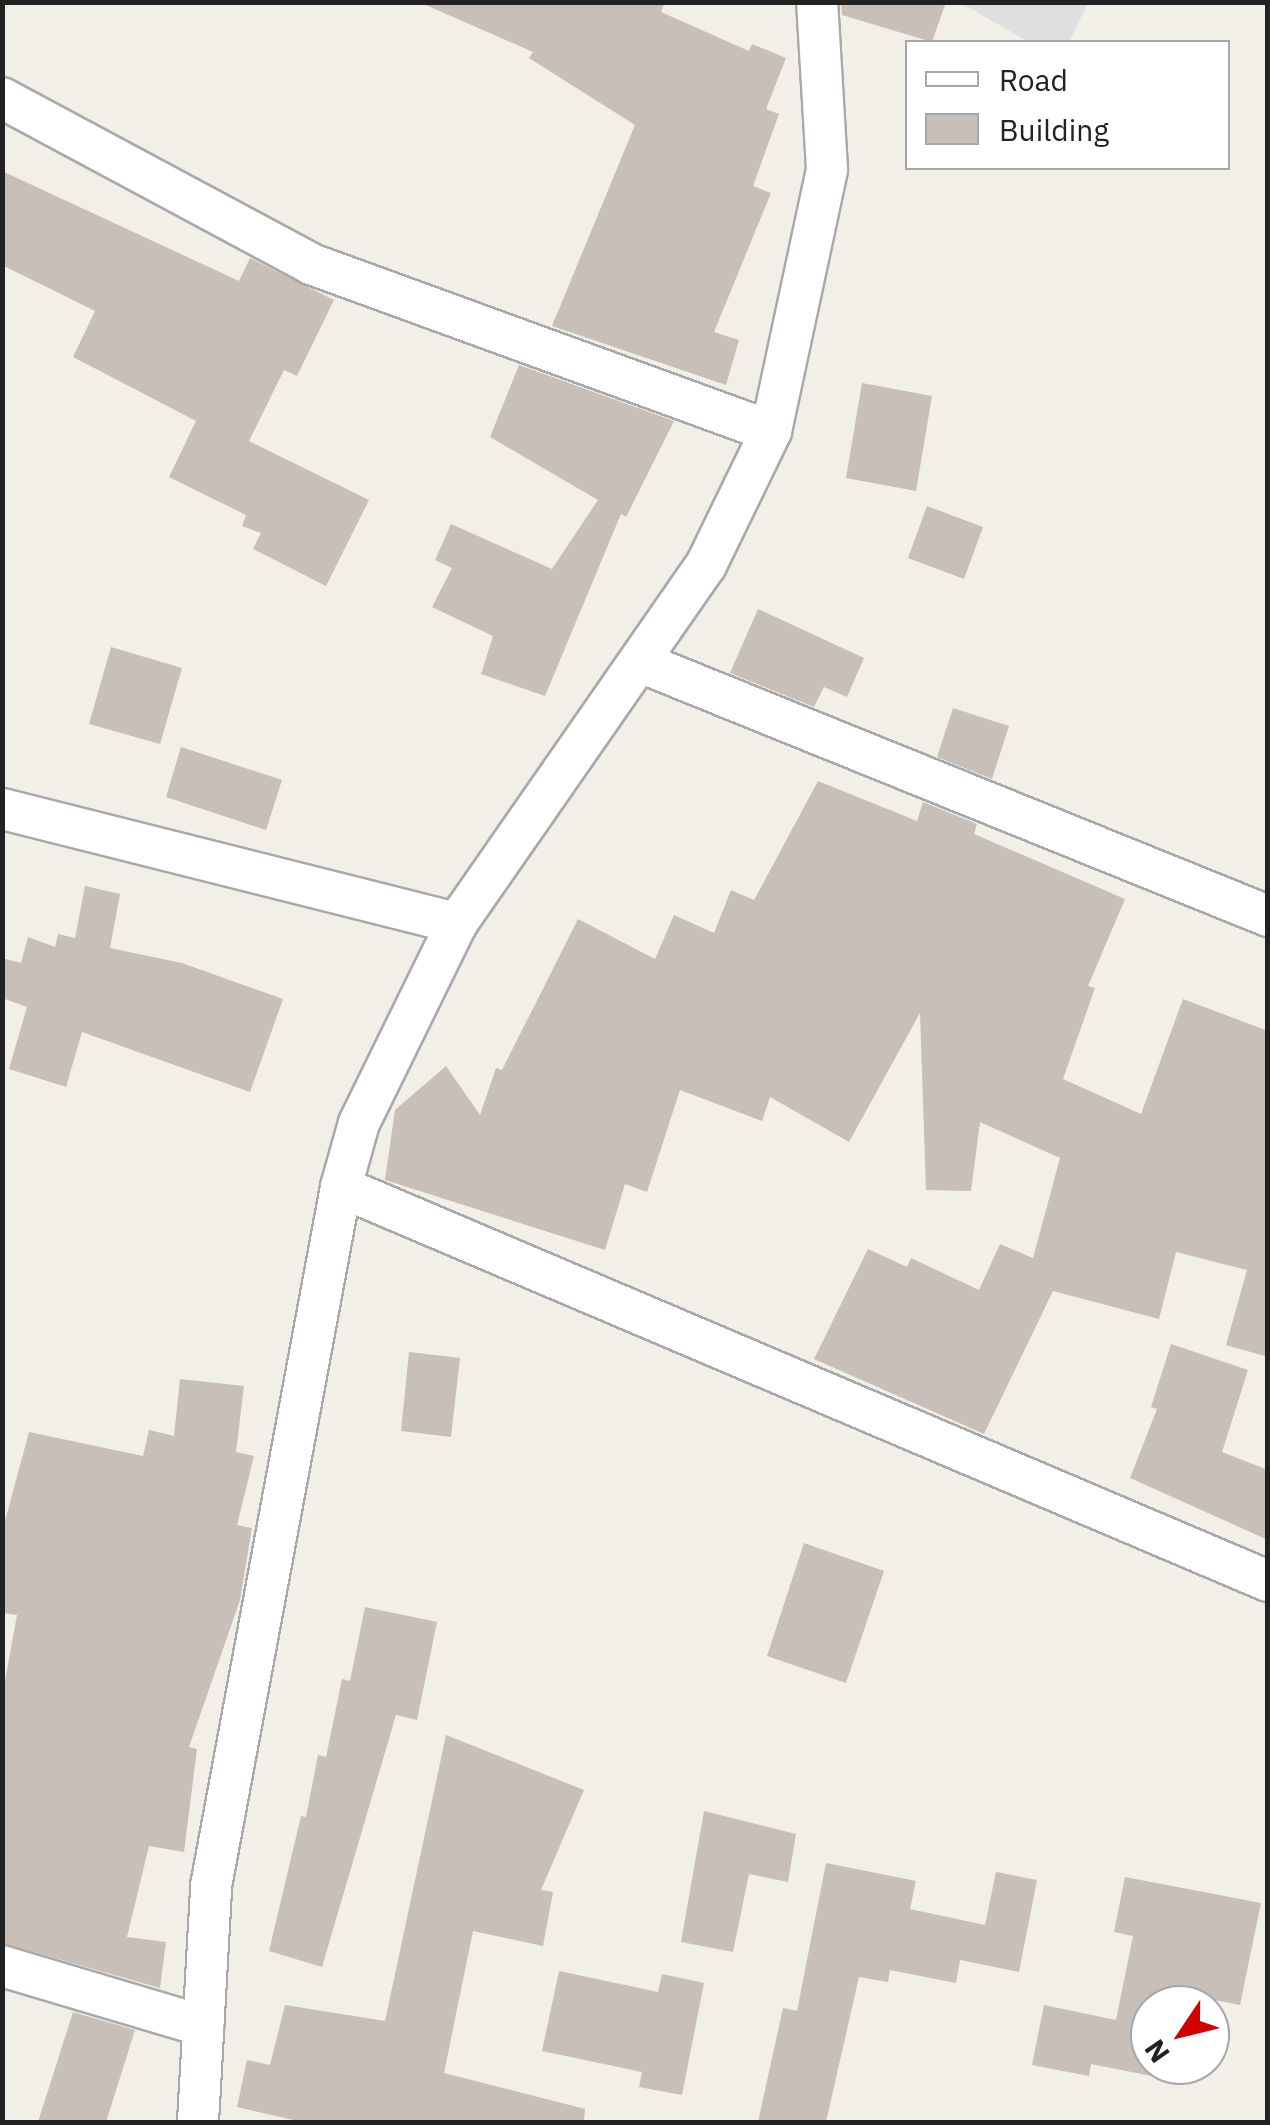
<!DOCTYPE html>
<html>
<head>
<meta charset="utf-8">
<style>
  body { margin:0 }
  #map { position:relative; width:1270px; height:2125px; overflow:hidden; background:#f2efe9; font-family:"IBM Plex Sans",sans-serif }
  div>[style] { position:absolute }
  .residential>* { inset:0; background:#e0dfdf }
  .building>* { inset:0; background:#c7bfb8 }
  .roads { filter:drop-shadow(2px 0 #a9a9a9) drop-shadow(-2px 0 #a9a9a9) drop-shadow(0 2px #a9a9a9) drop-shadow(0 -2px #a9a9a9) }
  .street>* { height:40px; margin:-20px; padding:0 20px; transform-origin:20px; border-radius:20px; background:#fff }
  span { translate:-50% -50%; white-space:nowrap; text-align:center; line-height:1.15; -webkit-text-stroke:10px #fff; paint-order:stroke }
  .frame { position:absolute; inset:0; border:5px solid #222; pointer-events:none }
  .legend { position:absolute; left:905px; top:40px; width:325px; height:130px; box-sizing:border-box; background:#fff; border:2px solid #a7a7a7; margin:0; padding:12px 18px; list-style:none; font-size:30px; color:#222 }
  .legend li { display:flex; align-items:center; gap:20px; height:50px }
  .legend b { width:50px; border:2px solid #a7a7a7 }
  .north { position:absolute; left:1130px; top:1985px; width:100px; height:100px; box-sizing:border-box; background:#fff; border:2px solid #a7a7a7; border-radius:50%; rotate:235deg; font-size:28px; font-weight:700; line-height:40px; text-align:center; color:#222 }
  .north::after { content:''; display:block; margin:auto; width:35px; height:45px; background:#d40000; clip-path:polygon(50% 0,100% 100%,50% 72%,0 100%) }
</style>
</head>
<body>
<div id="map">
  <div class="residential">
    <i style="clip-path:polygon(961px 3px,1088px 3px,1069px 42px,1029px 42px)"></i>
  </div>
  <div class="building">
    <i style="clip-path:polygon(419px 2px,665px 2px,661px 12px,749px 51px,752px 44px,786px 58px,766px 109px,779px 114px,753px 186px,771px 193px,714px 332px,739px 340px,726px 385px,552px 326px,635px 125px,529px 58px,533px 52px)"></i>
    <i style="clip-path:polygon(841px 2px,946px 2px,932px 42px,842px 15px)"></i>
    <i style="clip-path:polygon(2px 171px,239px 281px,250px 258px,334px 300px,297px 376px,284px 370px,249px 441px,369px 500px,326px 586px,253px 549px,261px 533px,242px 526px,246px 515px,169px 477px,196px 421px,73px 357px,95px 311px,2px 265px)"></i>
    <i style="clip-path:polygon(519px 365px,674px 421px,626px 517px,621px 514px,545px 696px,481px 674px,493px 636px,432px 607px,452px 568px,435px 560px,451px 524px,552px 569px,598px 500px,490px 437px)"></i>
    <i style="clip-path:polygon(862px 383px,932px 396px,916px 491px,846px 478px)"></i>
    <i style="clip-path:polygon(927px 506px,983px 527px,964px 579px,908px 558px)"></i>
    <i style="clip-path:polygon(758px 609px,864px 658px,847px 697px,824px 687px,814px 707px,730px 673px)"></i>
    <i style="clip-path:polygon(111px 647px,182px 668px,160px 744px,89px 724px)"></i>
    <i style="clip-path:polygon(953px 708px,1009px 726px,992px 779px,937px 757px)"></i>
    <i style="clip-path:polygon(181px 747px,282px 780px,266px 830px,166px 797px)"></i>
    <i style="clip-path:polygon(818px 781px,917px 821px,923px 802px,977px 824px,974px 834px,1125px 899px,1088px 986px,1095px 988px,1063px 1079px,1141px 1114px,1183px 999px,1268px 1031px,1268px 1357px,1226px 1345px,1247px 1270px,1176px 1252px,1159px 1319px,1053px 1291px,984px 1434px,814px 1359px,868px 1249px,907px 1267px,911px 1258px,979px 1290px,1000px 1244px,1033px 1258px,1060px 1158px,980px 1122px,971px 1191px,926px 1190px,920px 1013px,849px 1142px,770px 1097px,762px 1121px,680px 1090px,647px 1192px,625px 1184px,605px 1250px,385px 1180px,395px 1110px,446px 1066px,480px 1115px,496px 1068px,502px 1070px,578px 919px,655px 959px,674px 915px,714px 933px,731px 890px,754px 900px)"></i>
    <i style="clip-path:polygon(85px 886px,120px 894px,110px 948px,182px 963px,283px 999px,250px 1092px,82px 1032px,66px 1087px,9px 1069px,27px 1007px,2px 998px,2px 958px,21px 963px,28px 937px,55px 947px,58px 934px,75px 938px)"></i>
    <i style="clip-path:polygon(1171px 1344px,1248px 1370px,1222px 1452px,1268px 1470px,1268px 1540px,1130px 1478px,1157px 1409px,1151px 1407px)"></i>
    <i style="clip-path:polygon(409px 1352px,460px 1358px,451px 1437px,401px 1431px)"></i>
    <i style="clip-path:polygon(180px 1379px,244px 1386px,236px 1452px,254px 1456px,237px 1525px,252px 1528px,240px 1600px,189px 1747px,197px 1749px,184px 1852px,149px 1846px,127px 1937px,166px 1942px,160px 1988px,2px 1943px,2px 1697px,17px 1615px,2px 1613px,2px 1532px,29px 1432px,143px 1456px,149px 1430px,174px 1436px)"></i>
    <i style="clip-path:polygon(804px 1543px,884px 1571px,846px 1683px,767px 1656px)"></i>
    <i style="clip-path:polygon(365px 1607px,437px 1622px,417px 1720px,396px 1715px,322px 1967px,269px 1951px,301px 1816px,306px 1817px,318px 1755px,326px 1757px,342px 1679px,350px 1681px)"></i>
    <i style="clip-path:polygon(446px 1735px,584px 1790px,541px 1890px,553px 1892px,543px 1946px,473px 1931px,444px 2073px,585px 2109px,584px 2122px,302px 2122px,237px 2107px,247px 2060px,270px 2065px,285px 2005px,385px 2021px)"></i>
    <i style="clip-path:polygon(704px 1811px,796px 1834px,788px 1882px,749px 1874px,733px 1952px,681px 1942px)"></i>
    <i style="clip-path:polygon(826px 1863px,916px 1881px,910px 1909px,985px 1925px,996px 1872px,1037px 1880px,1019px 1972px,960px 1960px,956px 1983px,890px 1970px,888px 1982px,859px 1977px,826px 2122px,758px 2122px,783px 2008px,797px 2011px)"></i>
    <i style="clip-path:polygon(1125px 1877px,1261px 1903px,1240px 2005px,1209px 1999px,1208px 2005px,1150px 2005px,1150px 2065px,1196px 2065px,1192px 2084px,1091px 2064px,1089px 2076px,1032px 2065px,1044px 2005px,1116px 2020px,1133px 1936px,1114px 1932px)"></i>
    <i style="clip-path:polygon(559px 1971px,658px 1992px,662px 1974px,704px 1983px,682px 2095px,639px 2087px,642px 2072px,542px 2051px)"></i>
    <i style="clip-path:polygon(73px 2012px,135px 2030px,106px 2122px,38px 2122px)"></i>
  </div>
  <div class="roads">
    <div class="street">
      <i style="left:2px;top:98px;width:351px;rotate:28.2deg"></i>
      <i style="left:311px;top:264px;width:489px;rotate:20deg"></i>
      <i style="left:640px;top:662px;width:677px;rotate:22.02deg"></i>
      <i style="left:2px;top:809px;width:469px;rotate:14.1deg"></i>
      <i style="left:341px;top:1187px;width:1007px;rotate:23.03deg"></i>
      <i style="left:2px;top:1966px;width:210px;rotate:16.6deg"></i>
      <i style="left:198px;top:2122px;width:236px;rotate:-86.8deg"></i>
      <i style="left:211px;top:1886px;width:711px;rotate:-79.46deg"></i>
      <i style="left:341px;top:1187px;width:66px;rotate:-74.3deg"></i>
      <i style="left:359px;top:1123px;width:223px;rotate:-63.9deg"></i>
      <i style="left:457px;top:923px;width:436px;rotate:-55.2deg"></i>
      <i style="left:706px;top:565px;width:149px;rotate:-64.1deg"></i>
      <i style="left:771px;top:431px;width:268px;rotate:-77.9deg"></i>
      <i style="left:827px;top:169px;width:167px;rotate:-93.4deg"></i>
    </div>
  </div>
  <div class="frame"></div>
  <ul class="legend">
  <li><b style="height:12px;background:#fff"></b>Road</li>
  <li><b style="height:28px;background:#c7bfb8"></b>Building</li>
  </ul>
  <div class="north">N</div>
</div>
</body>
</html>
